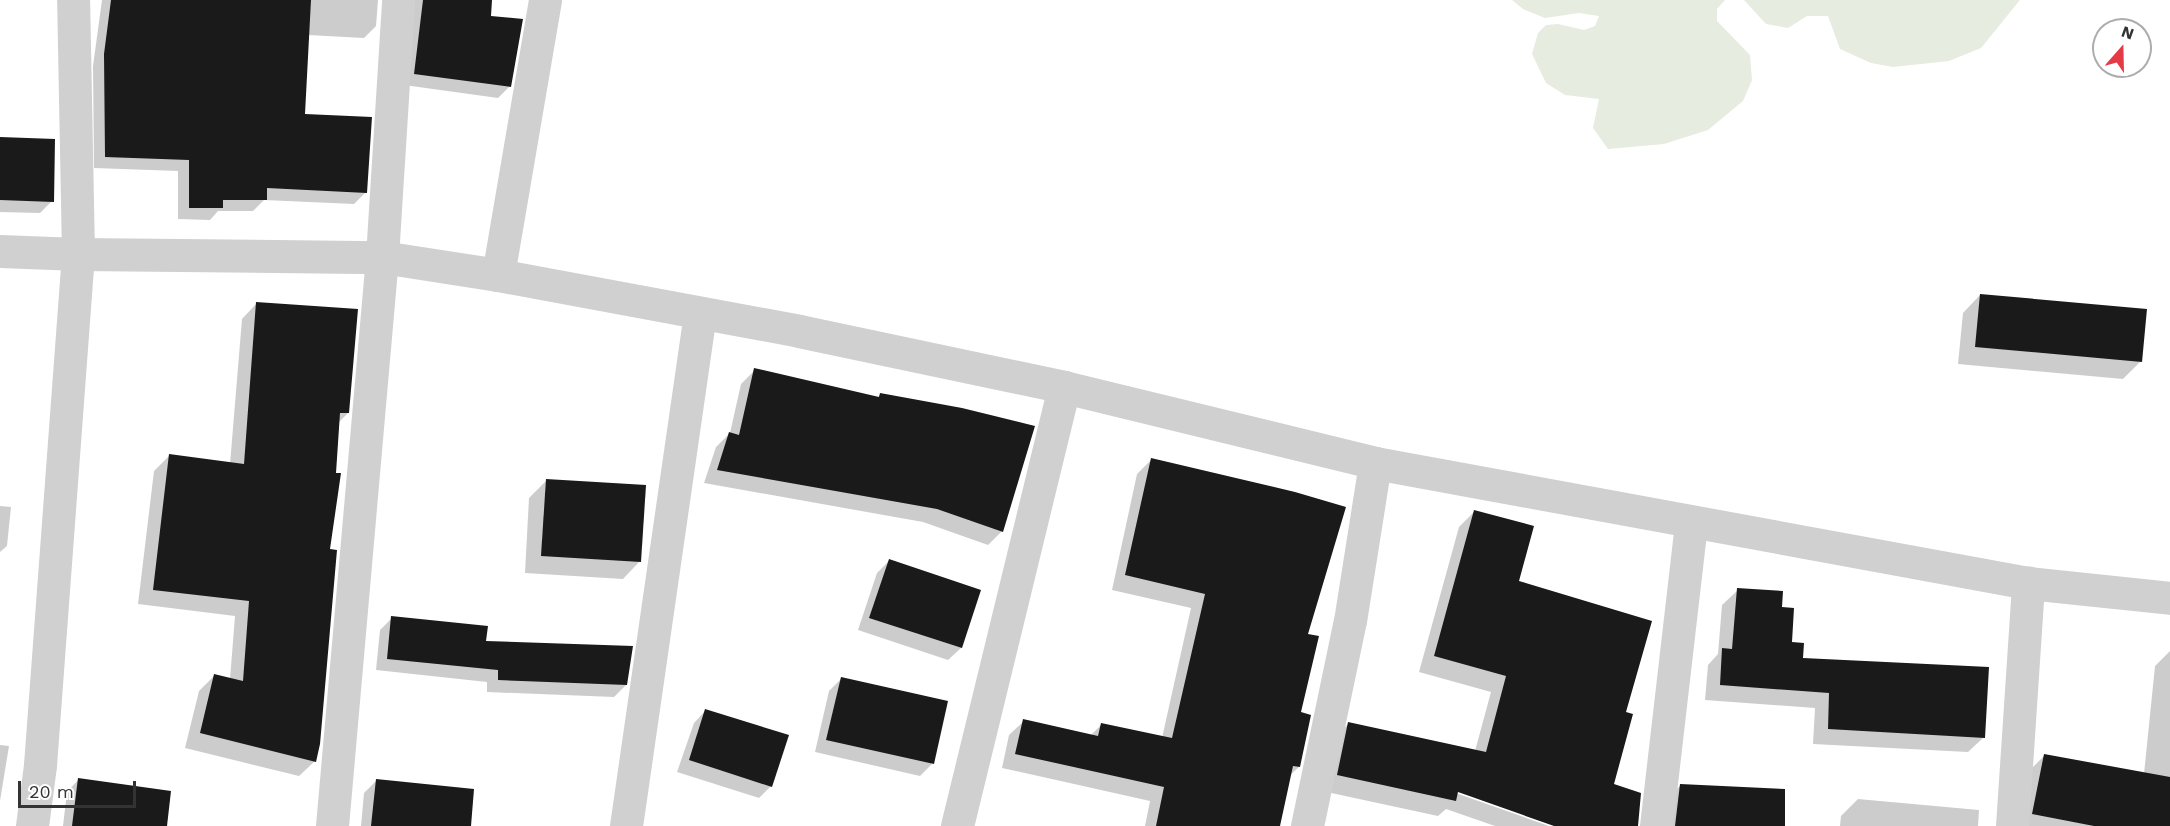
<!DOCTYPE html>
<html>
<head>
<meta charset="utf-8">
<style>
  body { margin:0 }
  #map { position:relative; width:2170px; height:826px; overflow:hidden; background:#fff; font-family:"Work Sans",sans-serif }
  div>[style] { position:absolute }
  .green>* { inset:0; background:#e6ecdf }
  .shadow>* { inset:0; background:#0003 }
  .building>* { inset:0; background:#1a1a1a }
  .minor>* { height:33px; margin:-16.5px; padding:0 16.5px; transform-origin:16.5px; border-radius:16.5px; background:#d0d0d0 }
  span { translate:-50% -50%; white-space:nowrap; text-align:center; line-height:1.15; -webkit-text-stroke:6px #fff; paint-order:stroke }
  .north { position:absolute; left:2092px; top:18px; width:60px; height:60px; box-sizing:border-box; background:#fff; border:2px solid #adadad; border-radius:50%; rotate:20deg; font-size:16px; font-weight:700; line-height:24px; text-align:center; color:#333 }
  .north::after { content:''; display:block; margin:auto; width:21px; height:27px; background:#e63946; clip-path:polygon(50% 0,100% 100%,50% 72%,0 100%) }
  .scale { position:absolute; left:18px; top:781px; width:118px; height:27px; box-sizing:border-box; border:3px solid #333; border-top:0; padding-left:8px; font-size:18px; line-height:21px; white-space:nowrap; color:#333; -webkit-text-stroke:4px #fff; paint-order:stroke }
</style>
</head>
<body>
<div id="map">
  <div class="green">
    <i style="clip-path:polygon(1512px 0,1725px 0,1717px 9px,1717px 21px,1750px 55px,1752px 80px,1743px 101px,1708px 130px,1664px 144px,1608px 149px,1593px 128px,1599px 99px,1565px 95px,1546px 83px,1532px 54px,1538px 33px,1546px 25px,1558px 24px,1584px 30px,1595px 26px,1599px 16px,1579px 13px,1545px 18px,1523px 9px)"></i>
    <i style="clip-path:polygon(1744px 0,2020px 0,1981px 48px,1949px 61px,1893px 67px,1871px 63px,1840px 49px,1828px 16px,1807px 16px,1788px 28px,1766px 24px)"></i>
  </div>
  <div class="shadow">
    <i style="clip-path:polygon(102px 0,378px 0,376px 26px,364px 38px,308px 35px,303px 115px,366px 192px,354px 204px,264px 200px,253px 211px,218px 211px,210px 220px,178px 219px,178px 171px,94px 168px,93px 66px)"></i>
    <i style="clip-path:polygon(401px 0,490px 0,490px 17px,510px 86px,498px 98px,404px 85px)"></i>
    <i style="clip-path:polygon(0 139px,52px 201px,40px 213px,0 212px)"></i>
    <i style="clip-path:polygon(1980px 295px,2140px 362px,2123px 379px,1958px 364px,1963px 313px)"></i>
    <i style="clip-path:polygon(257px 303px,348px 413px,338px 423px,315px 761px,299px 776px,185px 748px,199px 691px,215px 675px,230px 679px,235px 616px,138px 604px,154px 471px,169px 456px,230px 464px,242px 319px)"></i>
    <i style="clip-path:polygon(755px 370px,877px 398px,880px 395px,1002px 531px,988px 545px,923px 522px,704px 483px,716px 447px,730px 433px,741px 384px)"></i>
    <i style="clip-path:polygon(1151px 460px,1306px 635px,1300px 714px,1299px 767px,1289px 776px,1276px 826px,1145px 826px,1150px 801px,1002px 768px,1009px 735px,1024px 721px,1090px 736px,1102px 724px,1162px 738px,1191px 608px,1112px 590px,1137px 474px)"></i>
    <i style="clip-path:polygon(546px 481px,640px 561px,623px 579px,525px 573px,529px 498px)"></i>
    <i style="clip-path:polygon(0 506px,11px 507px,7px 546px,0 552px)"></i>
    <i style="clip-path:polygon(1475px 511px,1517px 582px,1624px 713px,1613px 785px,1636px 826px,1558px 826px,1451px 788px,1450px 791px,1549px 826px,1495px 826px,1446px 809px,1438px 816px,1322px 791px,1333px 740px,1348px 724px,1475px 751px,1491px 692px,1419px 672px,1459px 527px)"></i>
    <i style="clip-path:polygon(889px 561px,979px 591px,961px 648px,948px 660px,858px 630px,877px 573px)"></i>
    <i style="clip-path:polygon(1738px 590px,1790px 643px,1802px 659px,1984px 737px,1968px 752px,1813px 744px,1815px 708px,1705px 700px,1708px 665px,1718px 654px,1722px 605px)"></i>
    <i style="clip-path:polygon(392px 618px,485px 642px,626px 685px,614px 697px,487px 692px,487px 682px,376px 670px,380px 630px)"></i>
    <i style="clip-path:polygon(2170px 651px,2170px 826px,2017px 826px,2028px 772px,2044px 756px,2144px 774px,2155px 666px)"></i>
    <i style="clip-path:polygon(842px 678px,932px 764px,920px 776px,815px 752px,829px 691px)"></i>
    <i style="clip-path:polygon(706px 710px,771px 786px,759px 798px,677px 772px,694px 723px)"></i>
    <i style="clip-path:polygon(0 745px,9px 746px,0 801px)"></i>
    <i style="clip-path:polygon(79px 779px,165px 826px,63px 826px,67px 792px)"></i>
    <i style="clip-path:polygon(376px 781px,469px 826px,361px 826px,364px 793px)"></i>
    <i style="clip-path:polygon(1680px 786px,1783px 826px,1661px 826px,1665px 801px)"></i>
    <i style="clip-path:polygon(1858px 799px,1979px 810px,1978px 826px,1840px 826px,1841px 816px)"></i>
  </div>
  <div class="building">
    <i style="clip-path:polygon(111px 0,311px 0,305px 114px,372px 117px,367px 193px,267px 188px,267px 200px,223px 200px,223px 208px,189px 208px,189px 160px,105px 157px,104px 54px)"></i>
    <i style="clip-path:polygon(423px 0,492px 0,491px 16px,523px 19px,511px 87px,414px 74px)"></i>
    <i style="clip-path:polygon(0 137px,55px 139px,54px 202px,0 200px)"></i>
    <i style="clip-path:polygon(1980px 294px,2147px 309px,2142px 362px,1975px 347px)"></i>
    <i style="clip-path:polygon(256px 302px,358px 309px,349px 413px,340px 413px,336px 473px,341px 473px,330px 549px,337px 550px,320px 744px,316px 762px,200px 733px,214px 674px,243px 681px,249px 601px,153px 590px,169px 454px,244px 464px)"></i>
    <i style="clip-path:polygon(754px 368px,879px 397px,880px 393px,962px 408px,1035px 426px,1003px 532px,937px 509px,717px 470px,729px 432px,739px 435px)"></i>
    <i style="clip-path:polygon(1151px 458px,1295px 492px,1346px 507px,1308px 634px,1319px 636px,1301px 712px,1311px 715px,1300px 767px,1293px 766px,1280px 826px,1156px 826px,1164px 787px,1015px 754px,1023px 719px,1098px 736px,1101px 723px,1172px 738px,1205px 594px,1125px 575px)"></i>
    <i style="clip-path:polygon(546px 479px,646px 485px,641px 562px,541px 556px)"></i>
    <i style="clip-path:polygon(1474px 510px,1534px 526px,1519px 581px,1652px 621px,1626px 712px,1633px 714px,1614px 784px,1641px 793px,1638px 826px,1554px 826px,1458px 792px,1456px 801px,1337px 775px,1348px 722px,1486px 752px,1506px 676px,1434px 656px)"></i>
    <i style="clip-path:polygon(889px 559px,981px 590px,962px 648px,869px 618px)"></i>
    <i style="clip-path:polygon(1737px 588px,1783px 591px,1782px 607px,1794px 608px,1792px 642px,1804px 643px,1803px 658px,1989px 667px,1985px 738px,1828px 729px,1829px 693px,1720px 685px,1722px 648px,1732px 649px)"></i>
    <i style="clip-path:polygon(391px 616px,488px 626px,486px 641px,633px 646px,627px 685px,498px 680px,498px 670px,387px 659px)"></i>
    <i style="clip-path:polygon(841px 677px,948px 701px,934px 764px,826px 740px)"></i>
    <i style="clip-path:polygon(705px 709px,789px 735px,772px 787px,689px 760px)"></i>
    <i style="clip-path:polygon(2044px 754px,2170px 777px,2170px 826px,2094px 826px,2032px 814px)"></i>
    <i style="clip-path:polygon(78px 778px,171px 791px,167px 826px,72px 826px)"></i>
    <i style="clip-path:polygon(376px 779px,474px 789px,471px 826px,371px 826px)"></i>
    <i style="clip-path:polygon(1680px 784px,1785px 789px,1785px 826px,1675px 826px)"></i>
  </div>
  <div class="minor">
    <i style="left:0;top:251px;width:78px;rotate:2.2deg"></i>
    <i style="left:78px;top:254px;width:304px;rotate:0.6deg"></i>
    <i style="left:382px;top:257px;width:117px;rotate:8.8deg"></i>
    <i style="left:498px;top:275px;width:306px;rotate:10.5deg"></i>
    <i style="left:799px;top:331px;width:271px;rotate:11.9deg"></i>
    <i style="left:1064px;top:387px;width:320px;rotate:13.7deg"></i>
    <i style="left:1375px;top:463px;width:664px;rotate:10.41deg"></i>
    <i style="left:2028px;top:583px;width:143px;rotate:6deg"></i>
    <i style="left:498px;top:275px;width:279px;rotate:-80.3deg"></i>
    <i style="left:32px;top:826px;width:62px;rotate:-82.5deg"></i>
    <i style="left:40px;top:765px;width:512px;rotate:-85.75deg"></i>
    <i style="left:78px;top:254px;width:254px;rotate:-91.1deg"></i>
    <i style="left:332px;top:826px;width:571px;rotate:-84.98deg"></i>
    <i style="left:382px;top:257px;width:257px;rotate:-86.4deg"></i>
    <i style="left:626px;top:826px;width:518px;rotate:-81.79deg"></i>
    <i style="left:957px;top:826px;width:452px;rotate:-76.3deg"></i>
    <i style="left:1307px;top:826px;width:209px;rotate:-78.2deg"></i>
    <i style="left:1350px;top:621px;width:160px;rotate:-81deg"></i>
    <i style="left:1656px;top:826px;width:305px;rotate:-83.4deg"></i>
    <i style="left:2012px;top:826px;width:244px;rotate:-86.2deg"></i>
  </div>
  <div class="north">N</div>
  <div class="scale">20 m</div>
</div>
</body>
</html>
